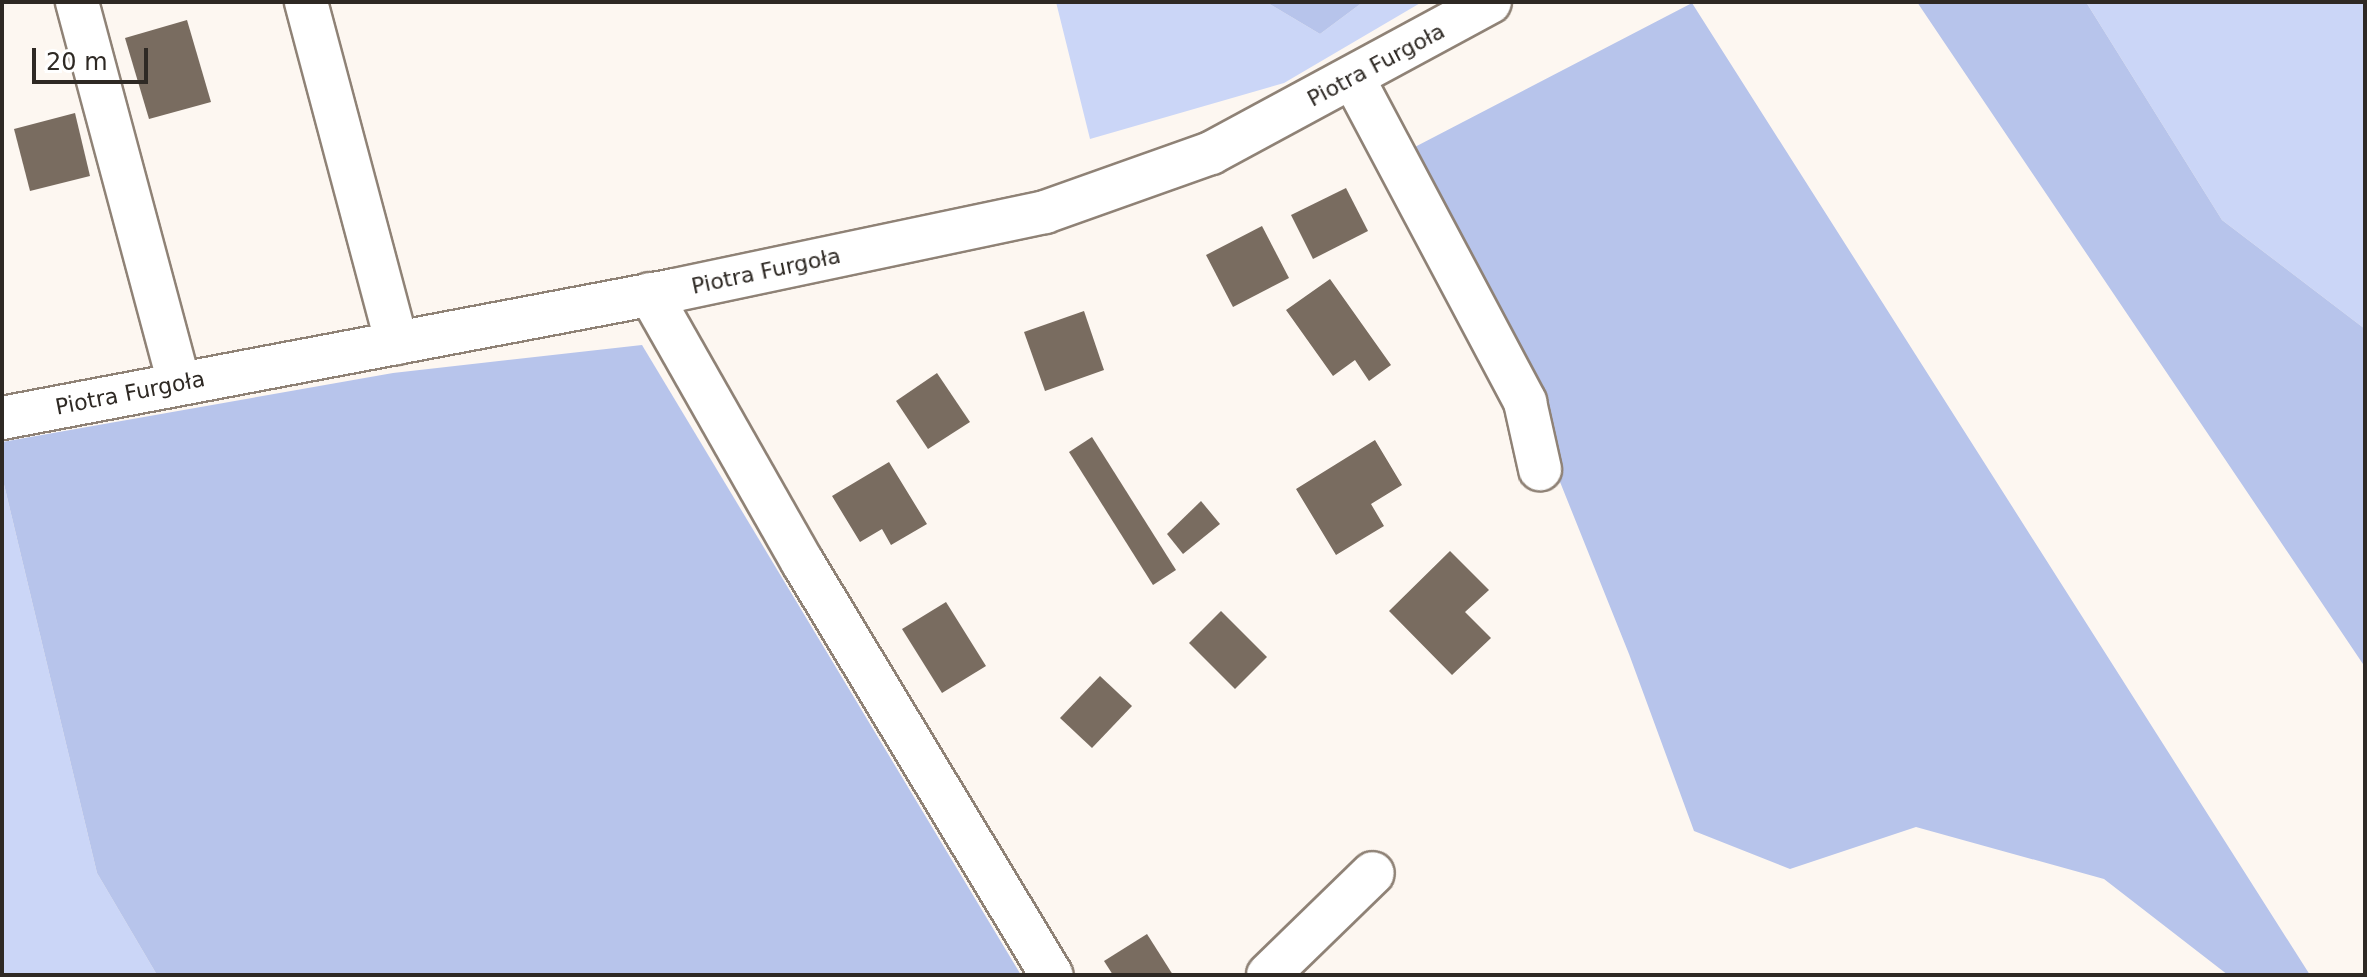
<!DOCTYPE html>
<html>
<head>
<meta charset="utf-8">
<style>
  body { margin:0 }
  #map { position:relative; width:2367px; height:977px; overflow:hidden; background:#fdf7f1; font-family:"DejaVu Sans",sans-serif }
  div>[style] { position:absolute }
  .green>* { inset:0; background:#cbd6f7 }
  .forest>* { inset:0; background:#b7c4eb }
  .building>* { inset:0; background:#796c60 }
  .roads { filter:drop-shadow(2px 0 #8f8276) drop-shadow(-2px 0 #8f8276) drop-shadow(0 2px #8f8276) drop-shadow(0 -2px #8f8276) }
  .minor>* { height:42px; margin:-21px; padding:0 21px; transform-origin:21px; border-radius:21px; background:#fff }
  span { translate:-50% -50%; white-space:nowrap; text-align:center; line-height:1.15; -webkit-text-stroke:8px #fff; paint-order:stroke }
  .street-label { font-size:22px; color:#2e2924 }
  .frame { position:absolute; inset:0; border:4px solid #2e2924; pointer-events:none }
  .scale { position:absolute; left:32px; top:48px; width:116px; height:36px; box-sizing:border-box; border:4px solid #2e2924; border-top:0; padding-left:10px; font-size:24px; line-height:28px; white-space:nowrap; color:#2e2924; -webkit-text-stroke:6px #fff; paint-order:stroke }
</style>
</head>
<body>
<div id="map">
  <div class="green">
    <i style="clip-path:polygon(1056px 2px,1266px 2px,1320px 34px,1363px 2px,1422px 2px,1284px 83px,1090px 139px)"></i>
    <i style="clip-path:polygon(2086px 2px,2365px 2px,2365px 329px,2222px 220px)"></i>
    <i style="clip-path:polygon(2px 476px,97px 873px,157px 975px,2px 975px)"></i>
  </div>
  <div class="forest">
    <i style="clip-path:polygon(1266px 2px,1363px 2px,1320px 34px)"></i>
    <i style="clip-path:polygon(1917px 2px,2086px 2px,2222px 220px,2365px 329px,2365px 667px)"></i>
    <i style="clip-path:polygon(1692px 3px,2310px 975px,2228px 975px,2104px 879px,1916px 827px,1790px 869px,1694px 831px,1629px 654px,1544px 442px,1411px 149px)"></i>
    <i style="clip-path:polygon(642px 345px,1021px 975px,157px 975px,97px 873px,2px 476px,2px 442px,393px 373px)"></i>
  </div>
  <div class="building">
    <i style="clip-path:polygon(187px 20px,211px 102px,149px 119px,125px 38px)"></i>
    <i style="clip-path:polygon(75px 113px,90px 176px,30px 191px,14px 129px)"></i>
    <i style="clip-path:polygon(1346px 188px,1368px 231px,1313px 259px,1291px 215px)"></i>
    <i style="clip-path:polygon(1262px 226px,1289px 278px,1233px 307px,1206px 255px)"></i>
    <i style="clip-path:polygon(1330px 279px,1391px 365px,1369px 381px,1355px 360px,1333px 376px,1286px 310px)"></i>
    <i style="clip-path:polygon(1084px 311px,1104px 370px,1045px 391px,1024px 332px)"></i>
    <i style="clip-path:polygon(937px 373px,970px 422px,928px 449px,896px 401px)"></i>
    <i style="clip-path:polygon(1092px 437px,1176px 570px,1153px 585px,1069px 452px)"></i>
    <i style="clip-path:polygon(1375px 440px,1402px 485px,1371px 504px,1384px 526px,1336px 555px,1296px 489px)"></i>
    <i style="clip-path:polygon(889px 462px,927px 524px,891px 545px,882px 529px,860px 542px,832px 496px)"></i>
    <i style="clip-path:polygon(1201px 501px,1220px 524px,1183px 554px,1167px 534px)"></i>
    <i style="clip-path:polygon(1450px 551px,1489px 590px,1465px 612px,1491px 638px,1452px 675px,1389px 611px)"></i>
    <i style="clip-path:polygon(946px 602px,986px 666px,942px 693px,902px 629px)"></i>
    <i style="clip-path:polygon(1221px 611px,1267px 657px,1235px 689px,1189px 643px)"></i>
    <i style="clip-path:polygon(1100px 676px,1132px 706px,1092px 748px,1060px 718px)"></i>
    <i style="clip-path:polygon(1147px 934px,1173px 975px,1113px 975px,1104px 961px)"></i>
  </div>
  <div class="roads">
    <div class="minor">
      <i style="left:77px;top:2px;width:395px;rotate:75deg"></i>
      <i style="left:306px;top:2px;width:353px;rotate:75.1deg"></i>
      <i style="left:1353px;top:78px;width:367px;rotate:62deg"></i>
      <i style="left:1525px;top:402px;width:69px;rotate:77.4deg"></i>
      <i style="left:650px;top:294px;width:309px;rotate:60.4deg"></i>
      <i style="left:803px;top:563px;width:481px;rotate:58.9deg"></i>
      <i style="left:2px;top:418px;width:685px;rotate:-10.77deg"></i>
      <i style="left:675px;top:290px;width:378px;rotate:-11.9deg"></i>
      <i style="left:1045px;top:212px;width:176px;rotate:-19.6deg"></i>
      <i style="left:1211px;top:153px;width:317px;rotate:-28.4deg"></i>
      <i style="left:1268px;top:975px;width:146px;rotate:-44.2deg"></i>
    </div>
  </div>
  <div class="street-label">
    <span style="left:1376px;top:65px;rotate:-28deg">Piotra Furgoła</span>
    <span style="left:766px;top:271px;rotate:-12deg">Piotra Furgoła</span>
    <span style="left:130px;top:393px;rotate:-11deg">Piotra Furgoła</span>
  </div>
  <div class="frame"></div>
  <div class="scale">20 m</div>
</div>
</body>
</html>
